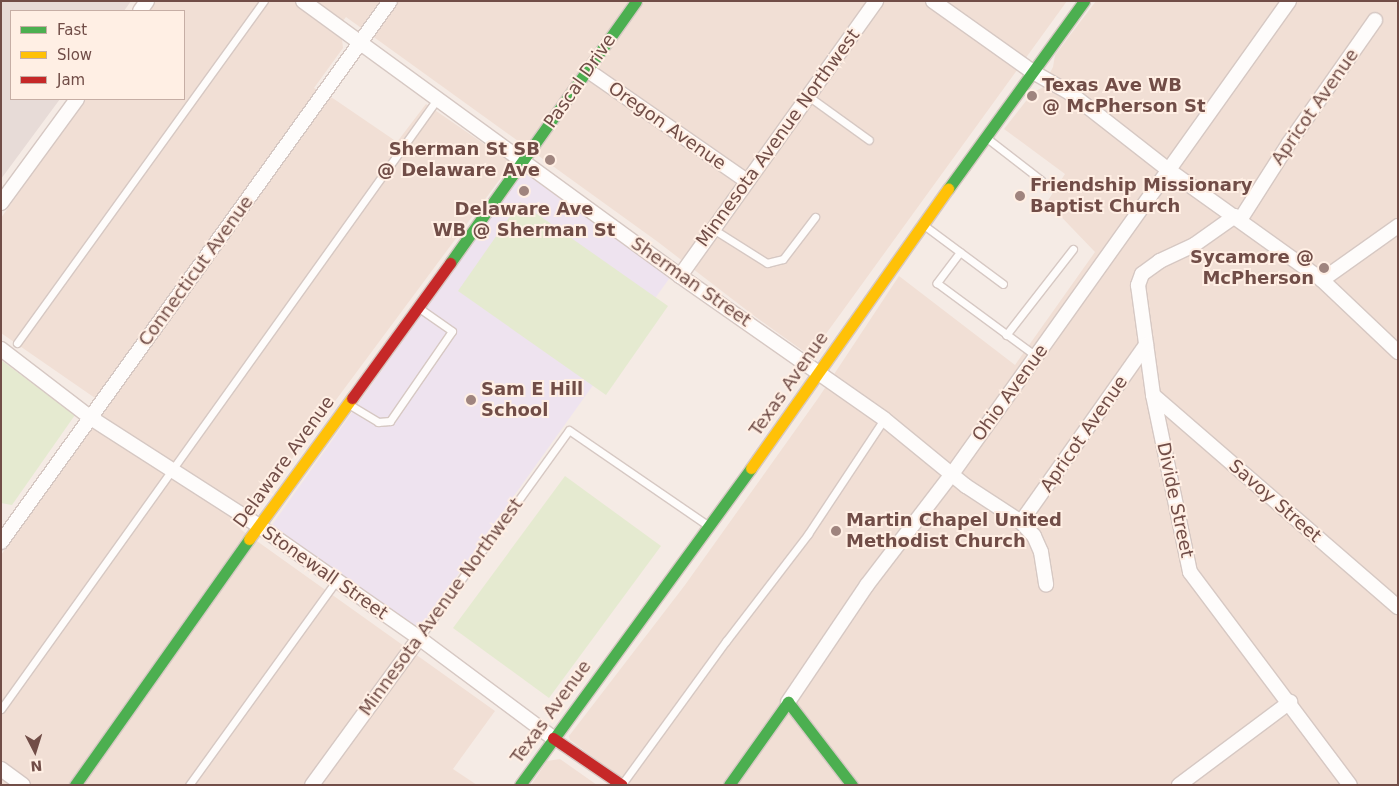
<!DOCTYPE html>
<html>
<head>
<meta charset="utf-8">
<style>
  body { margin:0 }
  #map { position:relative; width:1399px; height:786px; overflow:hidden; background:#f5ebe5; font-family:"DejaVu Sans",sans-serif }
  div>[style] { position:absolute }
  .residential>* { inset:0; background:#f1dfd5 }
  .industrial>* { inset:0; background:#e7dbd7 }
  .education>* { inset:0; background:#eee3ef }
  .green>* { inset:0; background:#e5ead0 }
  .roads { filter:drop-shadow(1px 0 #d6c8c3) drop-shadow(-1px 0 #d6c8c3) drop-shadow(0 1px #d6c8c3) drop-shadow(0 -1px #d6c8c3) }
  .lane>* { height:7px; margin:-3.5px; padding:0 3.5px; transform-origin:3.5px; border-radius:3.5px; background:#fefcfb }
  .street>* { height:14px; margin:-7px; padding:0 7px; transform-origin:7px; border-radius:7px; background:#fefcfb }
  .fast>* { height:11px; margin:-5.5px; padding:0 5.5px; transform-origin:5.5px; border-radius:5.5px; background:#4caf50 }
  .slow>* { height:11px; margin:-5.5px; padding:0 5.5px; transform-origin:5.5px; border-radius:5.5px; background:#ffc107 }
  .jam>* { height:11px; margin:-5.5px; padding:0 5.5px; transform-origin:5.5px; border-radius:5.5px; background:#c62828 }
  .dots>* { width:14px; height:14px; translate:-50% -50%; box-sizing:border-box; border:2px solid #ffefe4; border-radius:50% }
  span { translate:-50% -50%; white-space:nowrap; text-align:center; line-height:1.15; -webkit-text-stroke:4px #ffefe4; paint-order:stroke }
  .street-label { font-size:18px; color:#714d47 }
  .poi-label { font-size:18px; color:#714d47; font-weight:700 }
  .left { translate:0 -50%; text-align:left }
  .right { translate:-100% -50%; text-align:right }
  .frame { position:absolute; inset:0; border:2px solid #714d47; pointer-events:none }
  .legend { position:absolute; left:10px; top:10px; width:175px; height:90px; box-sizing:border-box; background:#ffefe4; border:1px solid #c6aea5; margin:0; padding:6px 9px; list-style:none; font-size:15px; color:#714d47 }
  .legend li { display:flex; align-items:center; gap:10px; height:25px }
  .legend b { width:25px; border:1px solid #c6aea5 }
  .north { position:absolute; left:10px; top:726px; width:50px; height:50px; -webkit-text-stroke:4px #ffefe4; paint-order:stroke; rotate:175deg; font-size:14px; font-weight:700; line-height:20px; text-align:center; color:#714d47 }
  .north::after { content:''; display:block; margin:auto; width:18px; height:22px; background:#714d47; clip-path:polygon(50% 0,100% 100%,50% 72%,0 100%) }
</style>
</head>
<body>
<div id="map">
  <div class="residential">
    <i style="clip-path:polygon(155px 1px,1067px 1px,815px 349px,806px 353px,753px 315px,658px 242px,346px 17px,335px 31px,342px 39px,343px 48px,314px 88px,334px 99px,397px 142px,426px 104px,512px 163px,240px 529px,495px 711px,453px 769px,477px 785px,1px 785px,1px 555px,108px 407px,1px 333px,1px 218px,84px 99px,184px 99px,184px 11px,148px 11px)"></i>
    <i style="clip-path:polygon(1096px 1px,1398px 1px,1398px 785px,631px 785px,570px 740px,569px 736px,685px 585px,819px 397px,899px 276px,1015px 365px,1095px 252px,1047px 202px,1065px 174px,1004px 129px,1033px 92px,1042px 88px,1053px 67px,1055px 55px)"></i>
    <i style="clip-path:polygon(560px 759px,597px 785px,531px 785px,547px 761px)"></i>
  </div>
  <div class="industrial">
    <i style="clip-path:polygon(1px 1px,131px 1px,124px 11px,11px 11px,11px 99px,60px 99px,1px 179px)"></i>
  </div>
  <div class="education">
    <i style="clip-path:polygon(523px 172px,671px 276px,419px 629px,272px 525px)"></i>
  </div>
  <div class="green">
    <i style="clip-path:polygon(520px 202px,668px 306px,606px 395px,458px 291px)"></i>
    <i style="clip-path:polygon(1px 360px,75px 415px,12px 505px,1px 503px)"></i>
    <i style="clip-path:polygon(565px 476px,661px 546px,549px 698px,453px 628px)"></i>
  </div>
  <div class="roads">
    <div class="lane">
      <i style="left:808px;top:96px;width:75px;rotate:35.8deg"></i>
      <i style="left:988px;top:139px;width:67px;rotate:37.7deg"></i>
      <i style="left:925px;top:226px;width:97px;rotate:36.6deg"></i>
      <i style="left:713px;top:229px;width:64px;rotate:32.2deg"></i>
      <i style="left:767px;top:263px;width:16px;rotate:-14deg"></i>
      <i style="left:783px;top:259px;width:53px;rotate:-52.7deg"></i>
      <i style="left:960px;top:252px;width:39px;rotate:127deg"></i>
      <i style="left:937px;top:283px;width:123px;rotate:36.4deg"></i>
      <i style="left:1006px;top:335px;width:109px;rotate:-52.1deg"></i>
      <i style="left:17px;top:343px;width:422px;rotate:-54.2deg"></i>
      <i style="left:350px;top:405px;width:33px;rotate:31deg"></i>
      <i style="left:378px;top:422px;width:12px;rotate:-5deg"></i>
      <i style="left:390px;top:421px;width:109px;rotate:-55.4deg"></i>
      <i style="left:452px;top:331px;width:40px;rotate:-145.1deg"></i>
      <i style="left:419px;top:638px;width:256px;rotate:-54.2deg"></i>
      <i style="left:569px;top:430px;width:166px;rotate:34.5deg"></i>
      <i style="left:1px;top:709px;width:751px;rotate:-54.43deg"></i>
      <i style="left:622px;top:784px;width:177px;rotate:-54deg"></i>
      <i style="left:726px;top:641px;width:135px;rotate:-52.5deg"></i>
      <i style="left:808px;top:534px;width:138px;rotate:-56.5deg"></i>
      <i style="left:189px;top:785px;width:251px;rotate:-54.2deg"></i>
    </div>
    <div class="street">
      <i style="left:303px;top:1px;width:467px;rotate:36.1deg"></i>
      <i style="left:680px;top:276px;width:249px;rotate:35deg"></i>
      <i style="left:884px;top:419px;width:106px;rotate:39.3deg"></i>
      <i style="left:966px;top:486px;width:66px;rotate:33.2deg"></i>
      <i style="left:1021px;top:522px;width:19px;rotate:47deg"></i>
      <i style="left:1034px;top:536px;width:17px;rotate:66deg"></i>
      <i style="left:1041px;top:552px;width:33px;rotate:81deg"></i>
      <i style="left:933px;top:1px;width:123px;rotate:35.4deg"></i>
      <i style="left:1033px;top:72px;width:43px;rotate:29.6deg"></i>
      <i style="left:1070px;top:93px;width:127px;rotate:38deg"></i>
      <i style="left:1170px;top:171px;width:187px;rotate:35.6deg"></i>
      <i style="left:1322px;top:280px;width:105px;rotate:43.5deg"></i>
      <i style="left:140px;top:11px;width:12px;rotate:-55deg"></i>
      <i style="left:587px;top:70px;width:195px;rotate:34.8deg"></i>
      <i style="left:1px;top:203px;width:129px;rotate:-53.8deg"></i>
      <i style="left:1235px;top:216px;width:50px;rotate:144.7deg"></i>
      <i style="left:1194px;top:245px;width:38px;rotate:155deg"></i>
      <i style="left:1160px;top:261px;width:22px;rotate:144deg"></i>
      <i style="left:1142px;top:274px;width:12px;rotate:110deg"></i>
      <i style="left:1138px;top:285px;width:111px;rotate:82.2deg"></i>
      <i style="left:1153px;top:395px;width:181px;rotate:78.2deg"></i>
      <i style="left:1190px;top:572px;width:266px;rotate:53.1deg"></i>
      <i style="left:1240px;top:220px;width:91px;rotate:-57.5deg"></i>
      <i style="left:1289px;top:143px;width:150px;rotate:-55deg"></i>
      <i style="left:680px;top:276px;width:338px;rotate:-54.5deg"></i>
      <i style="left:1322px;top:280px;width:93px;rotate:-35.4deg"></i>
      <i style="left:1px;top:349px;width:113px;rotate:37.5deg"></i>
      <i style="left:91px;top:418px;width:200px;rotate:32.7deg"></i>
      <i style="left:259px;top:526px;width:195px;rotate:35deg"></i>
      <i style="left:419px;top:638px;width:167px;rotate:36.7deg"></i>
      <i style="left:1153px;top:395px;width:324px;rotate:40.9deg"></i>
      <i style="left:1021px;top:522px;width:217px;rotate:-54.8deg"></i>
      <i style="left:1px;top:542px;width:666px;rotate:-54.28deg"></i>
      <i style="left:788px;top:702px;width:141px;rotate:-56deg"></i>
      <i style="left:867px;top:585px;width:140px;rotate:-52.6deg"></i>
      <i style="left:952px;top:474px;width:581px;rotate:-54.53deg"></i>
      <i style="left:1px;top:769px;width:27px;rotate:36deg"></i>
      <i style="left:312px;top:785px;width:182px;rotate:-53.9deg"></i>
      <i style="left:1179px;top:785px;width:139px;rotate:-36.8deg"></i>
    </div>
    <div class="fast">
      <i style="left:948px;top:189px;width:232px;rotate:-54.1deg"></i>
      <i style="left:450px;top:263px;width:321px;rotate:-54.6deg"></i>
      <i style="left:75px;top:785px;width:301px;rotate:-54.7deg"></i>
      <i style="left:520px;top:785px;width:392px;rotate:-53.9deg"></i>
      <i style="left:729px;top:785px;width:102px;rotate:-54.6deg"></i>
      <i style="left:788px;top:702px;width:105px;rotate:52.4deg"></i>
    </div>
    <div class="slow">
      <i style="left:751px;top:468px;width:342px;rotate:-54.8deg"></i>
      <i style="left:249px;top:539px;width:175px;rotate:-53.9deg"></i>
    </div>
    <div class="jam">
      <i style="left:352px;top:398px;width:167px;rotate:-54deg"></i>
      <i style="left:553px;top:738px;width:83px;rotate:34.3deg"></i>
    </div>
  </div>
  <div class="dots">
    <i style="left:1032px;top:96px;background:#9f847e"></i>
    <i style="left:550px;top:160px;background:#9f847e"></i>
    <i style="left:524px;top:191px;background:#9f847e"></i>
    <i style="left:1020px;top:196px;background:#9f847e"></i>
    <i style="left:1324px;top:268px;background:#9f847e"></i>
    <i style="left:471px;top:400px;background:#9f847e"></i>
    <i style="left:836px;top:531px;background:#9f847e"></i>
  </div>
  <div class="street-label">
    <span style="left:580px;top:81px;rotate:-55deg">Pascal Drive</span>
    <span style="left:1315px;top:107px;rotate:-55deg">Apricot Avenue</span>
    <span style="left:667px;top:126px;rotate:35deg">Oregon Avenue</span>
    <span style="left:778px;top:138px;rotate:-54deg">Minnesota Avenue Northwest</span>
    <span style="left:196px;top:271px;rotate:-54deg">Connecticut Avenue</span>
    <span style="left:691px;top:282px;rotate:35deg">Sherman Street</span>
    <span style="left:789px;top:384px;rotate:-55deg">Texas Avenue</span>
    <span style="left:1010px;top:393px;rotate:-54deg">Ohio Avenue</span>
    <span style="left:1084px;top:434px;rotate:-55deg">Apricot Avenue</span>
    <span style="left:284px;top:462px;rotate:-54deg">Delaware Avenue</span>
    <span style="left:1175px;top:500px;rotate:78deg">Divide Street</span>
    <span style="left:1275px;top:501px;rotate:41deg">Savoy Street</span>
    <span style="left:325px;top:573px;rotate:35deg">Stonewall Street</span>
    <span style="left:441px;top:607px;rotate:-54deg">Minnesota Avenue Northwest</span>
    <span style="left:551px;top:712px;rotate:-54deg">Texas Avenue</span>
  </div>
  <div class="poi-label">
    <span class="left" style="left:1042px;top:96px">Texas Ave WB<br>@ McPherson St</span>
    <span class="right" style="left:540px;top:160px">Sherman St SB<br>@ Delaware Ave</span>
    <span class="left" style="left:1030px;top:196px">Friendship Missionary<br>Baptist Church</span>
    <span style="left:524px;top:220px">Delaware Ave<br>WB @ Sherman St</span>
    <span class="right" style="left:1314px;top:268px">Sycamore @<br>McPherson</span>
    <span class="left" style="left:481px;top:400px">Sam E Hill<br>School</span>
    <span class="left" style="left:846px;top:531px">Martin Chapel United<br>Methodist Church</span>
  </div>
  <div class="frame"></div>
  <ul class="legend">
  <li><b style="height:6px;background:#4caf50"></b>Fast</li>
  <li><b style="height:6px;background:#ffc107"></b>Slow</li>
  <li><b style="height:6px;background:#c62828"></b>Jam</li>
  </ul>
  <div class="north">N</div>
</div>
</body>
</html>
